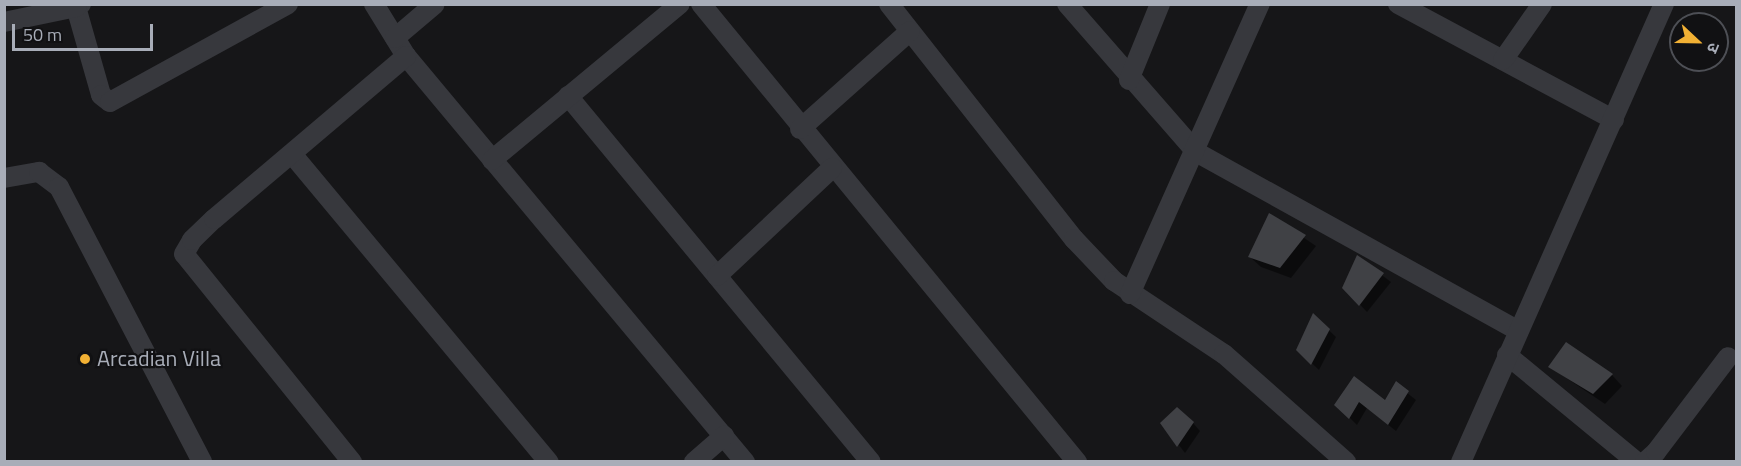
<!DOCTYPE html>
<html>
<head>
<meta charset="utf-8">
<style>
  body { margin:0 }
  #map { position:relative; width:1741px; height:466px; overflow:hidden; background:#161618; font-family:"Titillium Web","Noto Sans Devanagari",sans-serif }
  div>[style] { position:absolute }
  .shadow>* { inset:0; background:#0007 }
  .building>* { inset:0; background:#404145 }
  .minor>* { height:20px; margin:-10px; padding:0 10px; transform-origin:10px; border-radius:10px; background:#37383d }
  .dots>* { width:16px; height:16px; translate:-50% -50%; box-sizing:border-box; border:3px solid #111113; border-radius:50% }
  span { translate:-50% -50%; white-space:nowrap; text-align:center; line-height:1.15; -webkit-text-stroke:4.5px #111113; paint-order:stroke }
  .poi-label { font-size:22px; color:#a8adb8 }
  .left { translate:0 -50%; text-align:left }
  .frame { position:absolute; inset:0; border:6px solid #a8adb8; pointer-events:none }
  .north { position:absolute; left:1669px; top:12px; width:60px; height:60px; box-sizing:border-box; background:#111113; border:2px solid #4d4f55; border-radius:50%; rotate:112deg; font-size:16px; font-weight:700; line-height:24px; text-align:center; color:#a8adb8 }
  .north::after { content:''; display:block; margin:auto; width:21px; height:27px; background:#f2b134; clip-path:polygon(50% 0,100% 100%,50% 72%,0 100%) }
  .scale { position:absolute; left:12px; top:24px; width:141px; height:27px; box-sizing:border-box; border:3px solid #a8adb8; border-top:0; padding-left:8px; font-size:18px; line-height:21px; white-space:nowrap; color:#a8adb8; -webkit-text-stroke:4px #111113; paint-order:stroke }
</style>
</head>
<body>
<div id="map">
  <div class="shadow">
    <i style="clip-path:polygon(1270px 215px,1316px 246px,1291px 278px,1261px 267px,1250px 257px)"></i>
    <i style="clip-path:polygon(1358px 257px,1391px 282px,1367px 312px,1344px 288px)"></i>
    <i style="clip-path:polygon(1314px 316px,1336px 337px,1319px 370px,1298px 350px)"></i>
    <i style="clip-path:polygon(1550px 367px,1612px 375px,1622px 386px,1605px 404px)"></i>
    <i style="clip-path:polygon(1355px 379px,1386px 402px,1396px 384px,1416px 400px,1396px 431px,1367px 408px,1357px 425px,1344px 412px)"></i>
    <i style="clip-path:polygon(1162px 423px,1193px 423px,1200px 431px,1185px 453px)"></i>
  </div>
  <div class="building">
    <i style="clip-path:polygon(1269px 213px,1306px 235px,1280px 268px,1248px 257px)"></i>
    <i style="clip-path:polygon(1357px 255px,1384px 273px,1359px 306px,1342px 288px)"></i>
    <i style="clip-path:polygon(1313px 313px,1330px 329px,1311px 365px,1296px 350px)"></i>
    <i style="clip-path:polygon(1566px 342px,1613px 374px,1593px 394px,1548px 367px)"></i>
    <i style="clip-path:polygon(1354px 376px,1385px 400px,1396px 381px,1409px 391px,1388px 425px,1359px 402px,1349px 419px,1334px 405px)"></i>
    <i style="clip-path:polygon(1177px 407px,1194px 422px,1177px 447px,1160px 423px)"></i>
  </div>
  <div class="minor">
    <i style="left:81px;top:4px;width:6px;rotate:149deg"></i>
    <i style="left:76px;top:7px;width:91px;rotate:74.1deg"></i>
    <i style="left:101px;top:95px;width:11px;rotate:38deg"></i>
    <i style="left:110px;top:102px;width:203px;rotate:-28.8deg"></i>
    <i style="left:374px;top:4px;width:61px;rotate:58.4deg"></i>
    <i style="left:406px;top:56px;width:529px;rotate:50.14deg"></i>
    <i style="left:701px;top:4px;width:593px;rotate:50.62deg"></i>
    <i style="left:889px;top:4px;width:299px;rotate:51.8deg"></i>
    <i style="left:1074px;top:239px;width:58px;rotate:46.4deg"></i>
    <i style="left:1114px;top:281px;width:132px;rotate:33.6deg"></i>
    <i style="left:1224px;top:354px;width:163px;rotate:41.5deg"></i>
    <i style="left:1067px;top:4px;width:196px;rotate:48.9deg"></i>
    <i style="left:1196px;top:152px;width:369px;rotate:29deg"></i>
    <i style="left:1398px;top:4px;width:245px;rotate:28.2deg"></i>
    <i style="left:4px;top:22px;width:74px;rotate:-11.8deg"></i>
    <i style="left:395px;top:38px;width:52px;rotate:-40.4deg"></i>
    <i style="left:1503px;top:60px;width:68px;rotate:-55.1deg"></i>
    <i style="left:1129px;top:80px;width:82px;rotate:-67.8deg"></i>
    <i style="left:568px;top:96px;width:475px;rotate:50.4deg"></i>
    <i style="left:800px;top:129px;width:147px;rotate:-41.7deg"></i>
    <i style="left:292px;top:154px;width:401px;rotate:50.2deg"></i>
    <i style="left:492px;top:160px;width:244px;rotate:-39.7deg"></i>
    <i style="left:4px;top:178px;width:36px;rotate:-10deg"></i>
    <i style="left:39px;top:172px;width:25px;rotate:37deg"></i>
    <i style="left:59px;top:187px;width:310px;rotate:62.5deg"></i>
    <i style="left:717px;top:276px;width:158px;rotate:-43.2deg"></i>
    <i style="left:1130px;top:294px;width:318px;rotate:-65.9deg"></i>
    <i style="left:1507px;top:355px;width:168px;rotate:39.5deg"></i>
    <i style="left:352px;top:462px;width:267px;rotate:-128.9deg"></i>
    <i style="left:184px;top:254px;width:16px;rotate:-60deg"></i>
    <i style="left:192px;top:240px;width:30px;rotate:-44deg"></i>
    <i style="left:214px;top:219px;width:252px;rotate:-40.3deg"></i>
    <i style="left:694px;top:462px;width:40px;rotate:-41deg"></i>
    <i style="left:1461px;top:462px;width:501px;rotate:-66.1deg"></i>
    <i style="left:1645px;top:462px;width:15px;rotate:-42deg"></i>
    <i style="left:1656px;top:452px;width:119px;rotate:-52.8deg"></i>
  </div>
  <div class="dots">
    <i style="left:85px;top:359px;background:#f2b134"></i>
  </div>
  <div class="poi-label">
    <span class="left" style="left:97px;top:359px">Arcadian Villa</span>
  </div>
  <div class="frame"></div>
  <div class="north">उ</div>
  <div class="scale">50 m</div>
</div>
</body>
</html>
